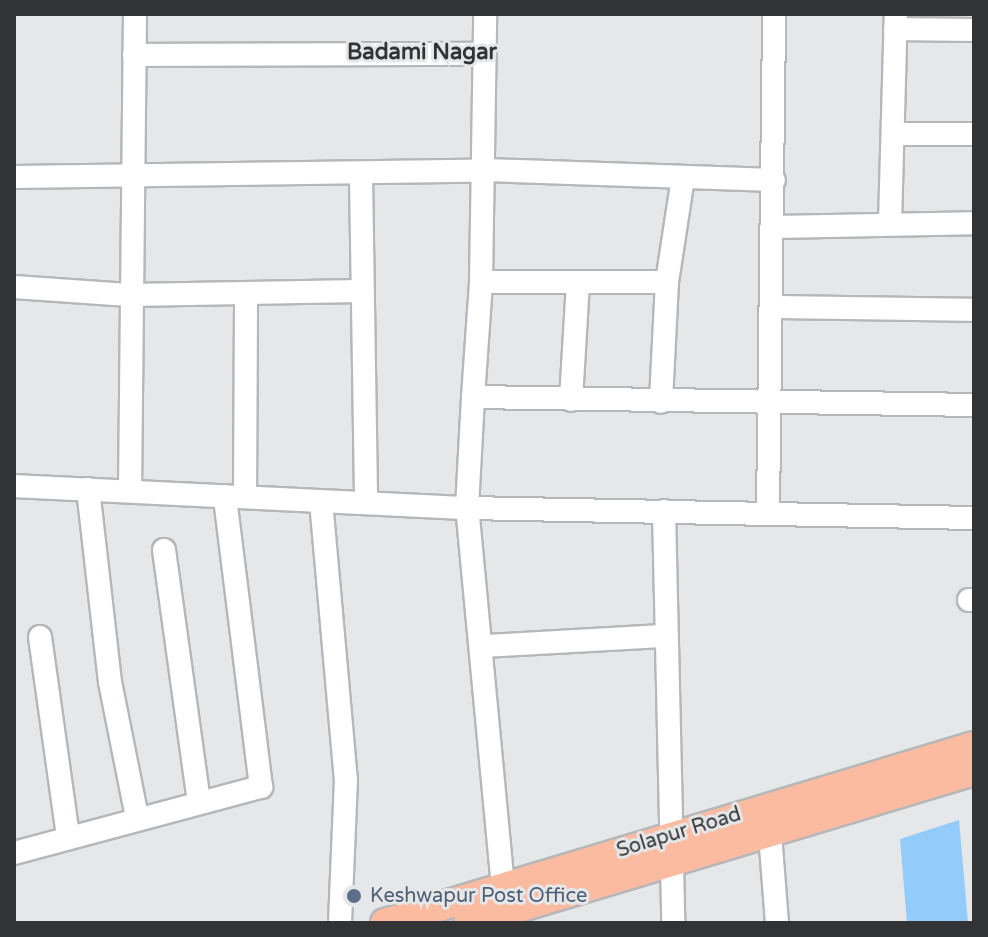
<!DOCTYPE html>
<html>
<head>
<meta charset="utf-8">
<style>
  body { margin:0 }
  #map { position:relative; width:988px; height:937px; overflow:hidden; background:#e5e7e8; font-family:"Varela Round",sans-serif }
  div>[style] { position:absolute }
  .building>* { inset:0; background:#93cbfa }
  .roads { filter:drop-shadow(2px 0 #b5b7b9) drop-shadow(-2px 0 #b5b7b9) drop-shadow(0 2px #b5b7b9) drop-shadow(0 -2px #b5b7b9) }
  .minor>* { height:22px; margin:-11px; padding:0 11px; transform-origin:11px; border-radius:11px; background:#fff }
  .major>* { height:28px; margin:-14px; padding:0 14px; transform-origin:14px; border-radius:14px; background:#fabba1 }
  .dots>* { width:22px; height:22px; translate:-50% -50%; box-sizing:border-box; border:4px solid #e5e7e8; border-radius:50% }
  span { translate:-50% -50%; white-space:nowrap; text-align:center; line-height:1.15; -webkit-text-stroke:6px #e5e7e8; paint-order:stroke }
  .street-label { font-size:20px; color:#323334 }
  .service-label { font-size:20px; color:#4e5e75 }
  .left { translate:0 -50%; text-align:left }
  .neighbourhood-label { font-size:22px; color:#323334; font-weight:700 }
  .frame { position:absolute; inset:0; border:16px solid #323334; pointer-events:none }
</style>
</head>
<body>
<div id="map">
  <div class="building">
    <i style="clip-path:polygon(959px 820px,968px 923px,907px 923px,900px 839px)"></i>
  </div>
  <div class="roads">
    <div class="minor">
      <i style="left:895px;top:29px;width:79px;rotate:0.7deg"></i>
      <i style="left:134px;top:55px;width:351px;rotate:-0.2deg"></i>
      <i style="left:895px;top:134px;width:79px"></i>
      <i style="left:361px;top:176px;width:327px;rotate:89.1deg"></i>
      <i style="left:14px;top:177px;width:473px;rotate:-0.8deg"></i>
      <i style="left:487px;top:170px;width:287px;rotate:2deg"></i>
      <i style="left:890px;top:223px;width:209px;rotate:-88.4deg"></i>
      <i style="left:773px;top:227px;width:201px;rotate:-1.1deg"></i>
      <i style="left:481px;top:282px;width:268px;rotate:-89.1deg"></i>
      <i style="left:667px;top:282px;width:106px;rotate:-81.3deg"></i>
      <i style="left:14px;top:287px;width:115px;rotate:4deg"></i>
      <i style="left:129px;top:295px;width:232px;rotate:-1deg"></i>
      <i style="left:771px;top:307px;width:203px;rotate:0.8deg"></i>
      <i style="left:473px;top:397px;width:115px;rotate:-86deg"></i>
      <i style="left:481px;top:282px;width:186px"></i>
      <i style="left:667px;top:282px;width:120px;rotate:92.9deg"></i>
      <i style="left:571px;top:400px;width:118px;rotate:-86.6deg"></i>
      <i style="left:14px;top:486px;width:454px;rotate:2.8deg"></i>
      <i style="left:467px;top:508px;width:507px;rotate:1.13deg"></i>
      <i style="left:88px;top:489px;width:194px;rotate:83.5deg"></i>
      <i style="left:110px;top:682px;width:138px;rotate:78.7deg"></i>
      <i style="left:130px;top:491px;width:477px;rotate:-89.4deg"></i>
      <i style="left:245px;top:497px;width:201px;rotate:-89.7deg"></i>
      <i style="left:321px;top:501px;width:279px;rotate:84.9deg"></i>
      <i style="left:346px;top:779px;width:144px;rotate:92.4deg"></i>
      <i style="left:664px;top:511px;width:412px;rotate:88.7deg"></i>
      <i style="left:768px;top:513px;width:499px;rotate:-89.3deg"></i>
      <i style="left:164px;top:550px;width:255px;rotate:82.1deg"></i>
      <i style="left:969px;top:600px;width:5px"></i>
      <i style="left:40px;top:637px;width:202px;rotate:82deg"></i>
      <i style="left:485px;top:646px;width:180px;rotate:-3.2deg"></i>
      <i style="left:770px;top:834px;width:89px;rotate:85.5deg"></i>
      <i style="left:14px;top:853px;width:256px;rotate:-15deg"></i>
      <i style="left:261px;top:787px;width:293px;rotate:-97.1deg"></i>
      <i style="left:503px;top:887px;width:381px;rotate:-95.4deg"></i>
      <i style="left:467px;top:508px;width:111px;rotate:-86.9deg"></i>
      <i style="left:473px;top:397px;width:501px;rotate:0.91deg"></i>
    </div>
    <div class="major">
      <i style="left:385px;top:923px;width:615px;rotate:-16.73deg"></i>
      <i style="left:468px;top:923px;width:528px;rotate:-16.72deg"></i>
    </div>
  </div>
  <div class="dots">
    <i style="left:354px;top:896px;background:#5c6f8a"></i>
  </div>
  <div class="street-label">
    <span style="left:679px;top:833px;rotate:-17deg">Solapur Road</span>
  </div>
  <div class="service-label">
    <span class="left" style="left:370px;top:896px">Keshwapur Post Office</span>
  </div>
  <div class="neighbourhood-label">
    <span style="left:422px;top:53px">Badami Nagar</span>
  </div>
  <div class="frame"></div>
</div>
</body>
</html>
